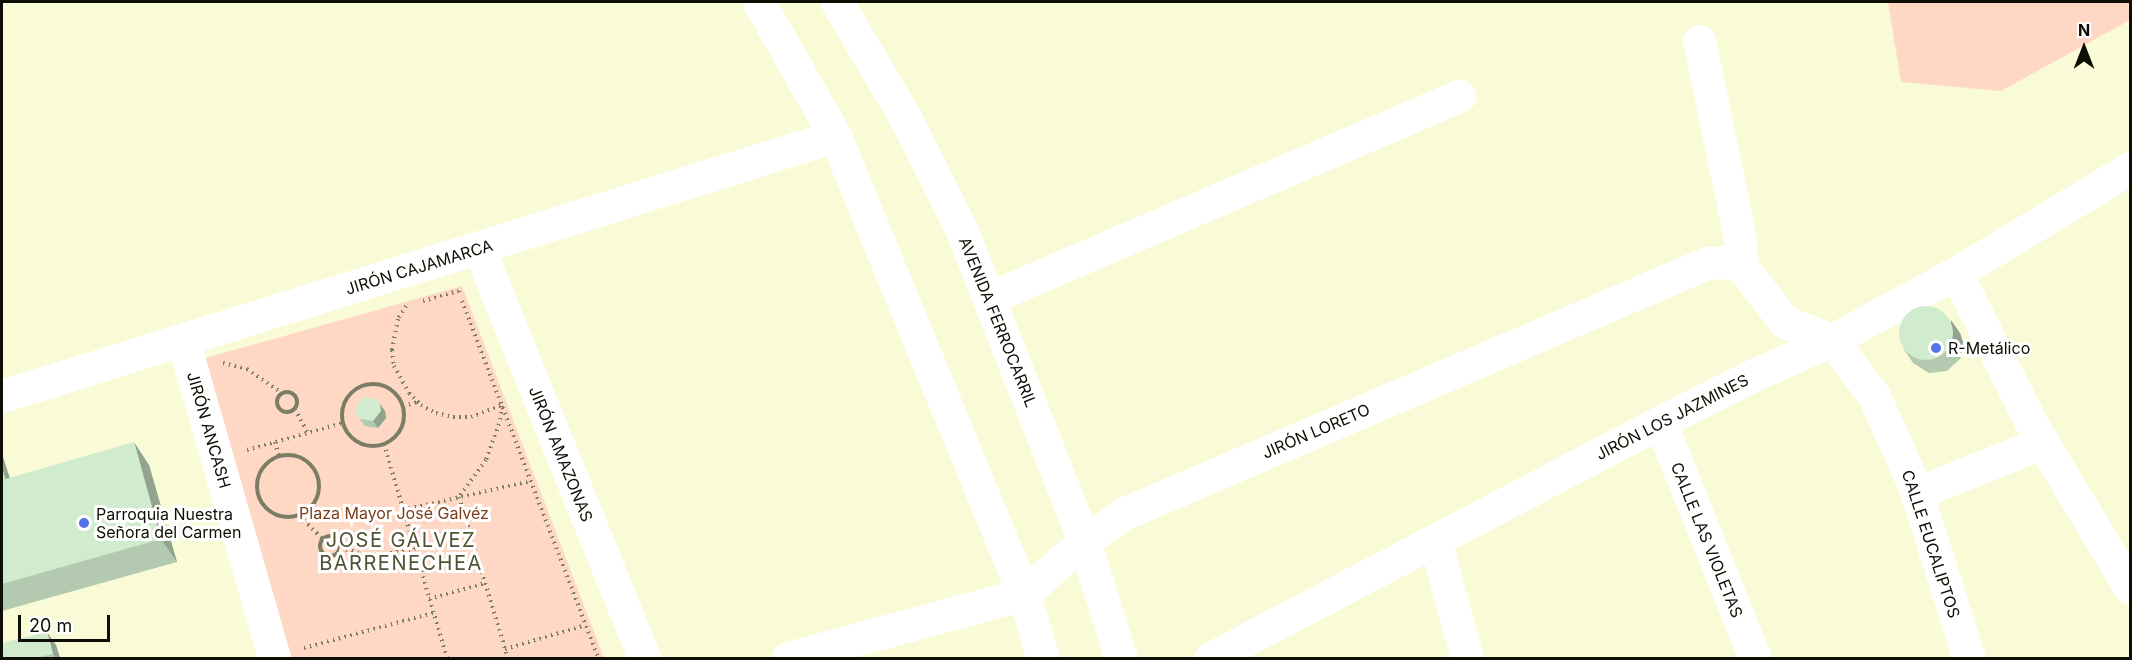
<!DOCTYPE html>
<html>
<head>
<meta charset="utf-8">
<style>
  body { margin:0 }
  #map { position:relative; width:2132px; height:660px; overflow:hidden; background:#f8fbd6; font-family:Inter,sans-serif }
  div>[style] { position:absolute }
  .green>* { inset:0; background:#ffd8c5 }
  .path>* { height:4px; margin-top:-2px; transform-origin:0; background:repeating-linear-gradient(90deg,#7b7d66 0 1.5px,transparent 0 6px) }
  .path>.ring { margin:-2px; padding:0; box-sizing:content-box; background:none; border:4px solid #7b7d66; border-radius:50% }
  .minor>* { height:33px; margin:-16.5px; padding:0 16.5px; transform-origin:16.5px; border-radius:16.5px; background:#fff }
  .wall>* { inset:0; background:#b3cab1 }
  .shaded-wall>* { inset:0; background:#92a490 }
  .building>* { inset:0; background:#d0ebce }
  .round { border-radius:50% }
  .dots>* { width:16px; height:16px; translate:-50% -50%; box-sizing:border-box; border:3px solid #fff; border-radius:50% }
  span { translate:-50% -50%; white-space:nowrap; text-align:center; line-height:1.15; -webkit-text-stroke:6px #fff; paint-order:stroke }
  .street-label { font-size:16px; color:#0e0f04 }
  .poi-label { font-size:16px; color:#0e0f04 }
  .left { translate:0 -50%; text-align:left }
  .park-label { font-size:16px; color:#7b3d18 }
  .quarter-label { font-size:20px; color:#505333; letter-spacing:1.5px }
  .frame { position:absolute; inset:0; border:3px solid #0e0f04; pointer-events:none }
  .north { position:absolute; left:2054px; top:18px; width:60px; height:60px; -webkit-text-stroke:4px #fff; paint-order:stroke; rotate:0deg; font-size:16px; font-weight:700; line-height:24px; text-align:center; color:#0e0f04 }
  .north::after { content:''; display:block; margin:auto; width:21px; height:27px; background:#0e0f04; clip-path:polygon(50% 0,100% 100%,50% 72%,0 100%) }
  .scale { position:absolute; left:18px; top:615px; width:92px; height:27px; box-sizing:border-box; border:3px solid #0e0f04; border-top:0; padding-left:8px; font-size:18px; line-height:21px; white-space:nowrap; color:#0e0f04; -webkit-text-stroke:4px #fff; paint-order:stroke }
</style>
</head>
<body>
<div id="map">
  <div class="green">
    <i style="clip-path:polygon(1888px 2px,2130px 2px,2130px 20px,2001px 91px,1901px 82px)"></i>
    <i style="clip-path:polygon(462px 286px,604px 658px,282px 658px,202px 359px)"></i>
  </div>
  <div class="path">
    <i style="left:423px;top:301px;width:37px;rotate:-16deg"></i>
    <i style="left:459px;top:291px;width:3px;rotate:72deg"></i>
    <i style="left:462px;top:301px;width:382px;rotate:69.1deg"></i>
    <i style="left:406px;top:306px;width:15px;rotate:122deg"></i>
    <i style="left:398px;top:319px;width:32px;rotate:101deg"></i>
    <i style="left:392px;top:350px;width:16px;rotate:83deg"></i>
    <i style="left:394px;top:366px;width:31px;rotate:61deg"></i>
    <i style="left:409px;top:393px;width:17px;rotate:45deg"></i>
    <i style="left:421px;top:405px;width:17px;rotate:28deg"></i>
    <i style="left:436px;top:413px;width:17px;rotate:13deg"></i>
    <i style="left:453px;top:417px;width:18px"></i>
    <i style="left:471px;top:417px;width:33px;rotate:-21deg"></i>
    <i style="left:223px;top:363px;width:25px;rotate:14deg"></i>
    <i style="left:247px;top:369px;width:42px;rotate:34.4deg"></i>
    <i class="ring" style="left:342px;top:384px;width:58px;height:58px"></i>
    <i class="ring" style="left:277px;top:392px;width:16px;height:16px"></i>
    <i style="left:403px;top:406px;width:16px;rotate:-15deg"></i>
    <i style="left:502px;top:406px;width:18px;rotate:99deg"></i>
    <i style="left:499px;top:424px;width:38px;rotate:110deg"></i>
    <i style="left:486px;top:460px;width:46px;rotate:126.1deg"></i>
    <i style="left:459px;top:497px;width:168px;rotate:73.1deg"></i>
    <i style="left:295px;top:409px;width:27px;rotate:62deg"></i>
    <i style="left:275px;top:442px;width:15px;rotate:74deg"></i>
    <i style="left:384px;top:444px;width:223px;rotate:73.6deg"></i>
    <i style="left:247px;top:450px;width:100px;rotate:-15.7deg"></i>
    <i class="ring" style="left:257px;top:455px;width:58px;height:58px"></i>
    <i style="left:403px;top:510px;width:131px;rotate:-12.8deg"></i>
    <i style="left:299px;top:516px;width:33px;rotate:44deg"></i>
    <i class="ring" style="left:320px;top:536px;width:16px;height:16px"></i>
    <i style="left:340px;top:548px;width:34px;rotate:14deg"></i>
    <i style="left:373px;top:556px;width:43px;rotate:-9.5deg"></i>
    <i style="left:429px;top:599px;width:58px;rotate:-15.9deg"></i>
    <i style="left:304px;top:648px;width:134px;rotate:-15.2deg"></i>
    <i style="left:505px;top:649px;width:84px;rotate:-16.5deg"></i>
  </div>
  <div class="minor">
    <i style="left:759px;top:2px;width:154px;rotate:60.4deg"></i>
    <i style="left:835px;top:136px;width:495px;rotate:67.6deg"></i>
    <i style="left:1024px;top:594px;width:67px;rotate:73.5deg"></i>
    <i style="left:837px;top:2px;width:134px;rotate:59.4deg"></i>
    <i style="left:905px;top:117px;width:127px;rotate:63.4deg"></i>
    <i style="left:962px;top:231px;width:333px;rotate:68.5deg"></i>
    <i style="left:1084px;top:541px;width:123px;rotate:72.5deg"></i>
    <i style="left:1699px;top:41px;width:196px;rotate:78.2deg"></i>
    <i style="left:1739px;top:233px;width:34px;rotate:85deg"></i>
    <i style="left:479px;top:249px;width:441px;rotate:68deg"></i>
    <i style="left:1956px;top:273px;width:176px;rotate:63.3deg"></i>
    <i style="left:2035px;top:430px;width:184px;rotate:59deg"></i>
    <i style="left:989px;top:298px;width:512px;rotate:-23.26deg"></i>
    <i style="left:183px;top:340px;width:331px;rotate:74deg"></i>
    <i style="left:2px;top:396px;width:873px;rotate:-17.33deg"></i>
    <i style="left:1660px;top:422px;width:254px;rotate:68.1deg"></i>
    <i style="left:1917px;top:493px;width:136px;rotate:-22deg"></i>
    <i style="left:1435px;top:540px;width:122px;rotate:74.8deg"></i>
    <i style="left:788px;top:658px;width:245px;rotate:-15.2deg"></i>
    <i style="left:1024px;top:594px;width:80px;rotate:-41.5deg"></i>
    <i style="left:1084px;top:541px;width:47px;rotate:-34.7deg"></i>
    <i style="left:1123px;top:514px;width:636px;rotate:-23.26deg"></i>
    <i style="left:1707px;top:263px;width:19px;rotate:-3deg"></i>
    <i style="left:1726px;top:262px;width:17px;rotate:17deg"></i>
    <i style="left:1742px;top:267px;width:70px;rotate:52deg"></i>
    <i style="left:1785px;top:322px;width:50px;rotate:21deg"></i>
    <i style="left:1832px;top:340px;width:70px;rotate:53.1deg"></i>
    <i style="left:1874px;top:396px;width:98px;rotate:65.8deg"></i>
    <i style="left:1914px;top:485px;width:182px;rotate:72.4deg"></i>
    <i style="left:1211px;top:658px;width:507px;rotate:-27.73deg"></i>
    <i style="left:1660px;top:422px;width:112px;rotate:-26.6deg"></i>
    <i style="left:1760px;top:372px;width:79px;rotate:-24deg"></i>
    <i style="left:1832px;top:340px;width:141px;rotate:-28.4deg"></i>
    <i style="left:1956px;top:273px;width:203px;rotate:-31.1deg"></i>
  </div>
  <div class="wall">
    <i style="clip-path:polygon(1960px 333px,1963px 342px,1960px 359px,1947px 371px,1929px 373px,1913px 363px,1904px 349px)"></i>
    <i style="clip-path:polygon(385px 411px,386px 418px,378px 428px,365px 426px,356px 414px)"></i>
    <i style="clip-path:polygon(2px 454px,9px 478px,149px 465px,177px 562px,2px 611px)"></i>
    <i style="clip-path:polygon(56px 645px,60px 658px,2px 658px)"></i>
  </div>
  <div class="shaded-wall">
    <i style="clip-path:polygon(1951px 320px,1960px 333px,1963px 342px,1960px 359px,1951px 346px)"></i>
    <i style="clip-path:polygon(380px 404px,385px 411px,386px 418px,378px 428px,373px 421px)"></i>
    <i style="clip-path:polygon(134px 442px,149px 465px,177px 562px,161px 539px)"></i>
    <i style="clip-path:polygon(2px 454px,17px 500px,8px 486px,2px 468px)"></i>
    <i style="clip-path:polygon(47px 632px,56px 645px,60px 658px,56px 658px,53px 654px)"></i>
  </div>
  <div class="building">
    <i class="round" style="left:1899px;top:306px;width:54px;height:54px"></i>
    <i style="clip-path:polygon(364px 397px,376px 399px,380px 404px,381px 411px,373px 421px,360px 419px,356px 414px,355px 407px)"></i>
    <i style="clip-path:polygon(134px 442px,161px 539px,2px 584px,2px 480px)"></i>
    <i style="clip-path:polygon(2px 468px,5px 479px,2px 480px)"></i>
    <i style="clip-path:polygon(47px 632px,53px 654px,35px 658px,2px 658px,2px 643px)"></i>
  </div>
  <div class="dots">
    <i style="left:1936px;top:348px;background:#5572e7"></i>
    <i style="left:84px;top:523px;background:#5572e7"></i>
  </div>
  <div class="street-label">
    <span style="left:419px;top:267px;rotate:-17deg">JIRÓN CAJAMARCA</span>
    <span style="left:998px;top:322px;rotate:68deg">AVENIDA FERROCARRIL</span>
    <span style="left:1672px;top:417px;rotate:-27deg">JIRÓN LOS JAZMINES</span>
    <span style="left:209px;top:430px;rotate:74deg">JIRÓN ANCASH</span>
    <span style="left:1316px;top:431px;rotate:-23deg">JIRÓN LORETO</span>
    <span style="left:561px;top:454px;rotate:68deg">JIRÓN AMAZONAS</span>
    <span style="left:1707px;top:540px;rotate:68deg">CALLE LAS VIOLETAS</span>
    <span style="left:1931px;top:544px;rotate:72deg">CALLE EUCALIPTOS</span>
  </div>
  <div class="poi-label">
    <span class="left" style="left:1948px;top:348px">R-Metálico</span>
    <span class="left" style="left:96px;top:523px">Parroquia Nuestra<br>Señora del Carmen</span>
  </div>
  <div class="park-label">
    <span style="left:394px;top:513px">Plaza Mayor José Galvéz</span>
  </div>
  <div class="quarter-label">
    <span style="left:401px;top:552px">JOSÉ GÁLVEZ<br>BARRENECHEA</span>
  </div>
  <div class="frame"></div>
  <div class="north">N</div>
  <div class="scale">20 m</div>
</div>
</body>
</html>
